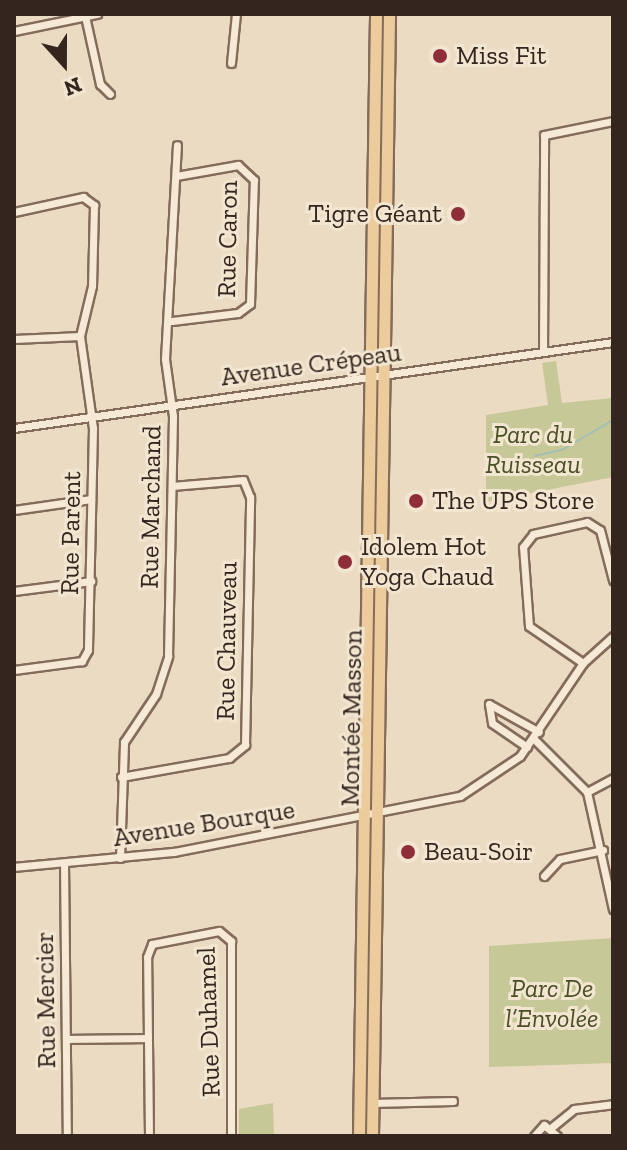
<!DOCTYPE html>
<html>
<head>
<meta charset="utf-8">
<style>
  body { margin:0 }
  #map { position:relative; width:627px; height:1150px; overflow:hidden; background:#ebdbc2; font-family:"Zilla Slab",serif }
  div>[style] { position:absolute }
  .green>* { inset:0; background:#c7c897 }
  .stream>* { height:2px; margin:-1px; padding:0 1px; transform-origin:1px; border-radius:1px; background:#a4beb4 }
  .roads { filter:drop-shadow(2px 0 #846c5a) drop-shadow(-2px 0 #846c5a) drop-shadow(0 2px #846c5a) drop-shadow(0 -2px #846c5a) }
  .street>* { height:7px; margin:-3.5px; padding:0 3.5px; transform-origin:3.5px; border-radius:3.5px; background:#f6e9d5 }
  .primary>* { height:11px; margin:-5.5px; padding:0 5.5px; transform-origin:5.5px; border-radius:5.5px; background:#eccb9c }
  .dots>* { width:22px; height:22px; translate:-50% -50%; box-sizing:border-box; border:4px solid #f3e6d1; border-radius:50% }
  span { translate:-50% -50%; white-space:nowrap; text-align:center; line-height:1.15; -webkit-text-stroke:6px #f3e6d1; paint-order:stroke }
  .poi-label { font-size:26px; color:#34261e }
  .left { translate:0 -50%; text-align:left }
  .right { translate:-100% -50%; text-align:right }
  .street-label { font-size:26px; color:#34261e }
  .park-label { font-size:26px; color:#494f26; font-style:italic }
  .frame { position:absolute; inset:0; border:16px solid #34261e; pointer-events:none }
  .north { position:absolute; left:24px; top:24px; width:80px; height:80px; -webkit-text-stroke:6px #f3e6d1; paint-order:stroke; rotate:159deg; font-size:22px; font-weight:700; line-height:32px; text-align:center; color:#34261e }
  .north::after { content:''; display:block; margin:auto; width:28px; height:36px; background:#34261e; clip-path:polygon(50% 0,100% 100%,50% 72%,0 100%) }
</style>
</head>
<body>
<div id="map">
  <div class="green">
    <i style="clip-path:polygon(556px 361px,562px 403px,613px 398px,613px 477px,486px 502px,486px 415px,548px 405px,542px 363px)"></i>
    <i style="clip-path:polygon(613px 938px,613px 1063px,489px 1067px,489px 946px)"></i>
    <i style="clip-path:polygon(273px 1103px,274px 1136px,239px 1136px,239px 1109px)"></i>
  </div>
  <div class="stream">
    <i style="left:535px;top:456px;width:28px;rotate:-13deg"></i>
    <i style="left:562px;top:450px;width:59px;rotate:-30.5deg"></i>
  </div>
  <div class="roads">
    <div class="street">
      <i style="left:85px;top:16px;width:70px;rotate:77.6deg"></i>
      <i style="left:100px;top:84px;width:14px;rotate:45deg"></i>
      <i style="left:14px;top:31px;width:85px;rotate:-11.6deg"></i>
      <i style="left:231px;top:63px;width:49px;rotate:-84.2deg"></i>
      <i style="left:14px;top:212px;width:71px;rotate:-12.3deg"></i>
      <i style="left:83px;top:197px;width:14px;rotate:36deg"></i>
      <i style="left:94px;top:205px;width:81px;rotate:91.4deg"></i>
      <i style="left:92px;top:286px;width:51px;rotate:103.5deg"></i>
      <i style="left:80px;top:336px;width:93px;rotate:82deg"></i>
      <i style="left:93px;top:428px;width:222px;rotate:91.3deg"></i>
      <i style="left:88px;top:650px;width:13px;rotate:119deg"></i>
      <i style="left:82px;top:661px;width:69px;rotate:172.5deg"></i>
      <i style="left:172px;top:321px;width:66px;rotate:-6.9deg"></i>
      <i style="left:238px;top:313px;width:15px;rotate:-37deg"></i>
      <i style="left:250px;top:304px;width:124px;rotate:-88.2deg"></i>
      <i style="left:254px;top:180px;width:22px;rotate:-137deg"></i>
      <i style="left:238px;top:165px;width:63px;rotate:169.9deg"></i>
      <i style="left:14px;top:339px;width:66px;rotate:-2.6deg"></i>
      <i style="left:543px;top:352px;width:217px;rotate:-89.7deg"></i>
      <i style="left:544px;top:135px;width:70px;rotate:-11.5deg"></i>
      <i style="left:14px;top:428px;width:605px;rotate:-8.17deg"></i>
      <i style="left:14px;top:510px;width:78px;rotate:-8.1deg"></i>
      <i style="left:14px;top:591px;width:78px;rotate:-7.4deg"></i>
      <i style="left:583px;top:663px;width:65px;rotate:-145.6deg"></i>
      <i style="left:529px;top:626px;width:79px;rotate:-94.3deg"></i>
      <i style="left:523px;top:547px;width:16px;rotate:-52deg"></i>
      <i style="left:533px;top:534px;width:55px;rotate:-12.5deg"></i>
      <i style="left:587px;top:522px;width:15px;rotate:32deg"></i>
      <i style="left:600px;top:530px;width:52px;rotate:75.4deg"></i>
      <i style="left:534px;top:739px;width:75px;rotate:45deg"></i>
      <i style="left:587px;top:792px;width:120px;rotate:77.5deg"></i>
      <i style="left:527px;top:747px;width:42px;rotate:-145.6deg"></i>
      <i style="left:492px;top:723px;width:19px;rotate:-99deg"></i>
      <i style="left:489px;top:704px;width:57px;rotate:29.2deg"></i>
      <i style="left:121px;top:777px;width:110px;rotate:-10deg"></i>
      <i style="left:229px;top:758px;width:21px;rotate:-39deg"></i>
      <i style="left:245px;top:745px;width:248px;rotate:-88.8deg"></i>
      <i style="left:250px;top:497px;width:18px;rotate:-112deg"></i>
      <i style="left:243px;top:480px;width:71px;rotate:175.2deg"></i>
      <i style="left:587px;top:792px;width:30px;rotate:-28deg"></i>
      <i style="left:120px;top:858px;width:116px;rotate:-88deg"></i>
      <i style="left:124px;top:742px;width:58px;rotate:-56.3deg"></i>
      <i style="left:156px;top:694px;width:40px;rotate:-72deg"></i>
      <i style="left:168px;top:656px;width:240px;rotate:-88.8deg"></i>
      <i style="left:173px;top:416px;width:58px;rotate:-98deg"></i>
      <i style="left:165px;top:359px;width:214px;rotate:-86.8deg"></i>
      <i style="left:64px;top:863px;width:273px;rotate:89.4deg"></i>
      <i style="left:14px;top:867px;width:161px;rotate:-5.4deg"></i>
      <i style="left:174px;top:852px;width:291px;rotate:-11.1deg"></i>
      <i style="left:460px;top:796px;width:72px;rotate:-33.7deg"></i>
      <i style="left:520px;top:756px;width:112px;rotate:-55.9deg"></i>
      <i style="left:583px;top:663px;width:40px;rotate:-42deg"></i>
      <i style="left:544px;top:876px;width:23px;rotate:-47deg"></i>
      <i style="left:560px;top:859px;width:44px;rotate:-11.8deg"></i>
      <i style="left:67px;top:1039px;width:81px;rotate:-0.7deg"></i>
      <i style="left:372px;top:1103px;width:81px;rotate:-1.4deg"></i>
      <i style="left:552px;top:1127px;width:28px;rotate:-39deg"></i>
      <i style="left:574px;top:1109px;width:39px;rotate:-7deg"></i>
      <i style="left:149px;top:1136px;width:179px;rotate:-90.6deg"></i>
      <i style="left:147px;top:957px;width:14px;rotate:-69deg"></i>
      <i style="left:152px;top:944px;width:68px;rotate:-11deg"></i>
      <i style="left:219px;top:931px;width:16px;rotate:40deg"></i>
      <i style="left:231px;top:941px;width:195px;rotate:90deg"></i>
      <i style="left:534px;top:1136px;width:15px;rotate:-48deg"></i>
      <i style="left:544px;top:1125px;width:17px;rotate:40deg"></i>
    </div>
    <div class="primary">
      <i style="left:359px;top:1136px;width:1122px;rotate:-89.13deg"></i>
      <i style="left:372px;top:1136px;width:1122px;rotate:-89.13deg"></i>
    </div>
  </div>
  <div class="dots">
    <i style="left:440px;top:56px;background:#8f2e39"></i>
    <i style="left:458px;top:214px;background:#8f2e39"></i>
    <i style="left:416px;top:501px;background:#8f2e39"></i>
    <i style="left:345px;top:562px;background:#8f2e39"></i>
    <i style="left:408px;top:852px;background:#8f2e39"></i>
  </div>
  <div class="poi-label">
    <span class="left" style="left:456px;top:56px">Miss Fit</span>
    <span class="right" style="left:442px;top:214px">Tigre Géant</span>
    <span class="left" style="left:432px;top:501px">The UPS Store</span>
    <span class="left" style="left:361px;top:562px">Idolem Hot<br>Yoga Chaud</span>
    <span class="left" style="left:424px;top:852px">Beau-Soir</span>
  </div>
  <div class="street-label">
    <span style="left:228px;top:239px;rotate:-89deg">Rue Caron</span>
    <span style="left:311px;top:365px;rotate:-8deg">Avenue Crépeau</span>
    <span style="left:151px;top:507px;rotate:-89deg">Rue Marchand</span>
    <span style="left:71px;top:533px;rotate:-89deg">Rue Parent</span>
    <span style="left:227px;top:641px;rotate:-89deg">Rue Chauveau</span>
    <span style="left:352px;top:718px;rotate:-89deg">Montée Masson</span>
    <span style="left:204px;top:824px;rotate:-9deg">Avenue Bourque</span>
    <span style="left:46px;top:1000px;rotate:-91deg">Rue Mercier</span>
    <span style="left:209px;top:1022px;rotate:-92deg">Rue Duhamel</span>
  </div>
  <div class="park-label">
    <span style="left:533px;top:450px">Parc du<br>Ruisseau</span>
    <span style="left:552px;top:1004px">Parc De<br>l’Envolée</span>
  </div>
  <div class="frame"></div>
  <div class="north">N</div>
</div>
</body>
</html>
